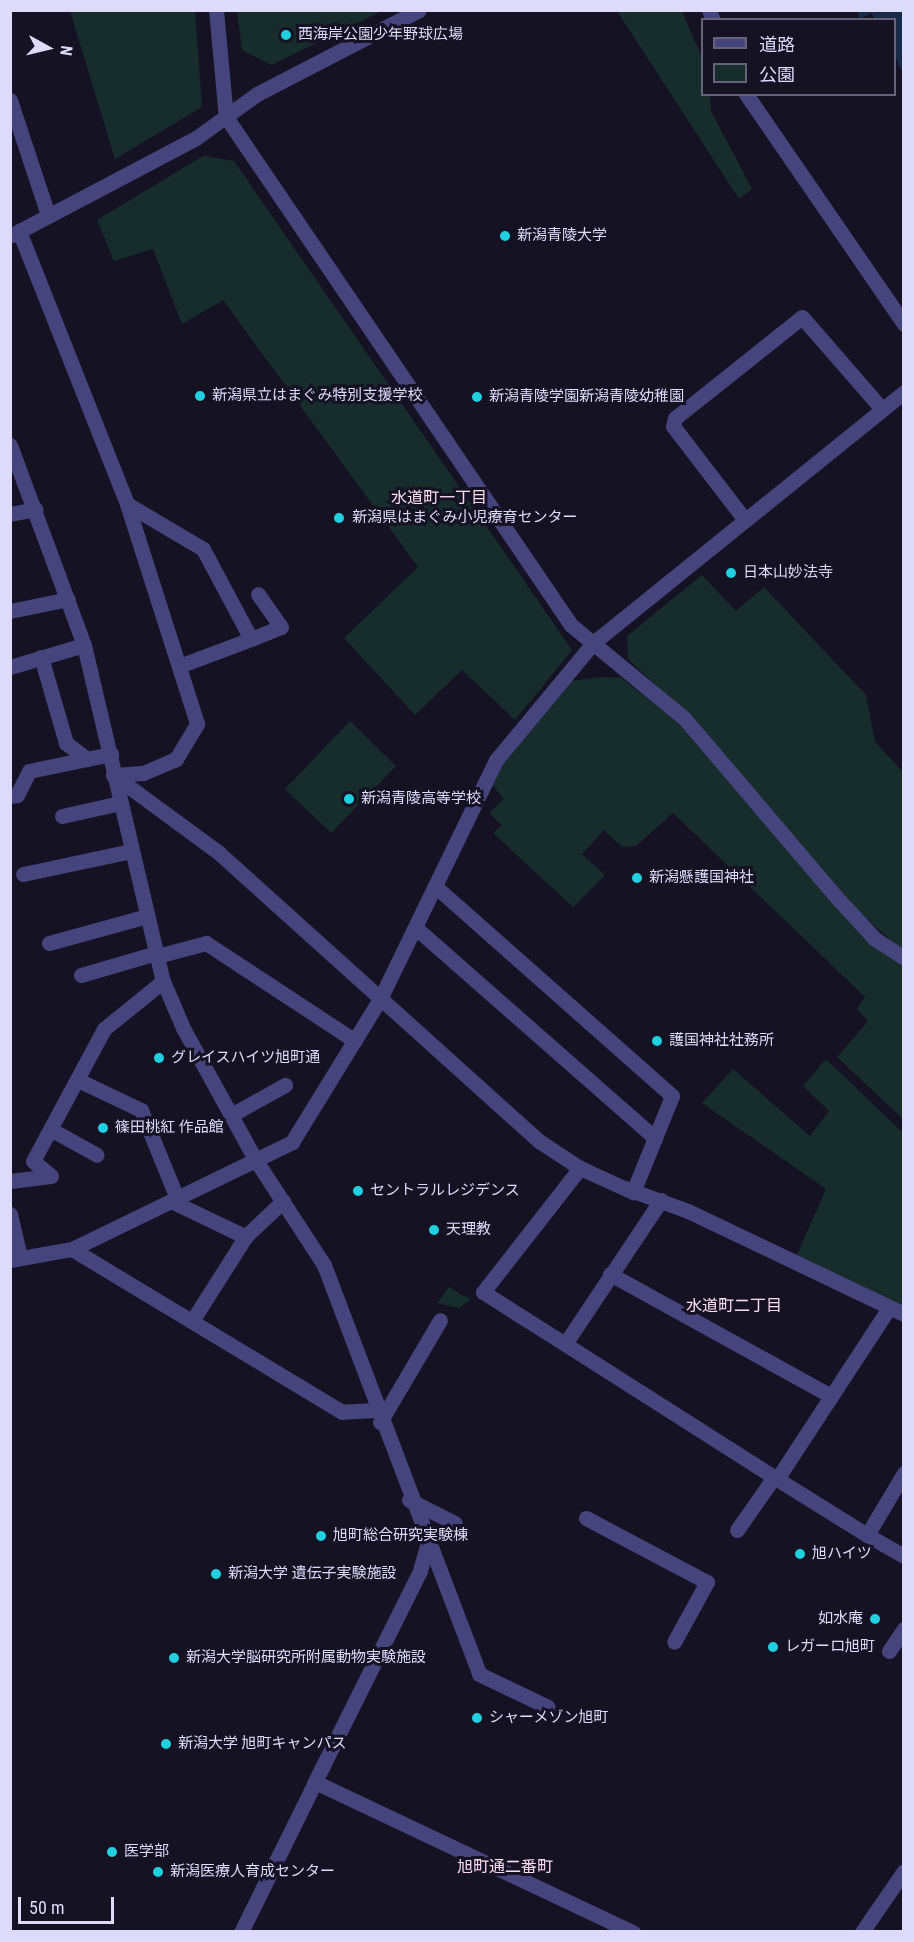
<!DOCTYPE html>
<html>
<head>
<meta charset="utf-8">
<style>
  body { margin:0 }
  #map { position:relative; width:914px; height:1942px; overflow:hidden; background:#151224; font-family:"Roboto Condensed","Noto Sans JP",sans-serif }
  div>[style] { position:absolute }
  .green>* { inset:0; background:#162d2c }
  .water>* { inset:0; background:#172b48 }
  .minor>* { height:15px; margin:-7.5px; padding:0 7.5px; transform-origin:7.5px; border-radius:7.5px; background:#45447d }
  .dots>* { width:16px; height:16px; translate:-50% -50%; box-sizing:border-box; border:3px solid #151224; border-radius:50% }
  span { translate:-50% -50%; white-space:nowrap; text-align:center; line-height:1.15; -webkit-text-stroke:6px #151224; paint-order:stroke }
  .poi-label { font-size:15px; color:#dedbfa }
  .left { translate:0 -50%; text-align:left }
  .right { translate:-100% -50%; text-align:right }
  .neighbourhood-label { font-size:16px; color:#fadcf0 }
  .frame { position:absolute; inset:0; border:12px solid #dedbfa; pointer-events:none }
  .legend { position:absolute; left:701px; top:18px; width:195px; height:78px; box-sizing:border-box; background:#151224; border:2px solid #65627a; margin:0; padding:8px 10px; list-style:none; font-size:18px; color:#dedbfa }
  .legend li { display:flex; align-items:center; gap:12px; height:30px }
  .legend b { width:30px; border:2px solid #65627a }
  .north { position:absolute; left:18px; top:18px; width:60px; height:60px; -webkit-text-stroke:4px #151224; paint-order:stroke; rotate:98deg; font-size:16px; font-weight:700; line-height:24px; text-align:center; color:#dedbfa }
  .north::after { content:''; display:block; margin:auto; width:21px; height:27px; background:#dedbfa; clip-path:polygon(50% 0,100% 100%,50% 72%,0 100%) }
  .scale { position:absolute; left:18px; top:1897px; width:96px; height:27px; box-sizing:border-box; border:3px solid #dedbfa; border-top:0; padding-left:8px; font-size:18px; line-height:21px; white-space:nowrap; color:#dedbfa; -webkit-text-stroke:4px #151224; paint-order:stroke }
</style>
</head>
<body>
<div id="map">
  <div class="green">
    <i style="clip-path:polygon(70px 11px,195px 11px,202px 107px,115px 159px)"></i>
    <i style="clip-path:polygon(237px 11px,237px 10px,382px 11px,271px 65px,242px 50px)"></i>
    <i style="clip-path:polygon(617px 11px,682px 11px,702px 58px,702px 94px,710px 95px,711px 111px,752px 189px,739px 199px)"></i>
    <i style="clip-path:polygon(203px 156px,234px 161px,572px 650px,515px 720px,462px 670px,415px 715px,344px 638px,418px 567px,223px 300px,182px 324px,153px 249px,114px 261px,97px 220px)"></i>
    <i style="clip-path:polygon(702px 575px,736px 611px,764px 587px,866px 695px,875px 742px,903px 772px,903px 951px,843px 898px,688px 715px,628px 659px,627px 636px)"></i>
    <i style="clip-path:polygon(599px 677px,621px 678px,681px 724px,903px 965px,903px 1119px,837px 1057px,868px 1021px,857px 1009px,865px 997px,673px 813px,636px 846px,622px 847px,604px 830px,582px 854px,605px 875px,573px 907px,493px 833px,502px 825px,489px 813px,504px 799px,493px 786px,502px 766px,571px 681px)"></i>
    <i style="clip-path:polygon(350px 721px,396px 766px,331px 833px,285px 789px)"></i>
    <i style="clip-path:polygon(826px 1059px,903px 1133px,903px 1308px,793px 1264px,826px 1189px,702px 1103px,733px 1069px,810px 1136px,829px 1111px,803px 1086px)"></i>
    <i style="clip-path:polygon(449px 1287px,460px 1294px,471px 1299px,459px 1308px,437px 1303px)"></i>
  </div>
  <div class="water">
    <i style="clip-path:polygon(857px 11px,903px 11px,903px 73px,895px 57px,894px 20px,875px 19px,871px 13px,860px 19px)"></i>
  </div>
  <div class="minor">
    <i style="left:216px;top:10px;width:107px;rotate:84.7deg"></i>
    <i style="left:226px;top:117px;width:614px;rotate:55.82deg"></i>
    <i style="left:571px;top:625px;width:146px;rotate:39.5deg"></i>
    <i style="left:684px;top:718px;width:239px;rotate:49.6deg"></i>
    <i style="left:839px;top:900px;width:53px;rotate:47.3deg"></i>
    <i style="left:875px;top:939px;width:35px;rotate:33deg"></i>
    <i style="left:709px;top:10px;width:11px;rotate:68deg"></i>
    <i style="left:746px;top:94px;width:279px;rotate:55.5deg"></i>
    <i style="left:10px;top:100px;width:121px;rotate:71.7deg"></i>
    <i style="left:19px;top:231px;width:294px;rotate:68.4deg"></i>
    <i style="left:127px;top:504px;width:231px;rotate:72.3deg"></i>
    <i style="left:197px;top:724px;width:41px;rotate:121deg"></i>
    <i style="left:176px;top:759px;width:36px;rotate:157deg"></i>
    <i style="left:143px;top:773px;width:30px;rotate:176deg"></i>
    <i style="left:12px;top:235px;width:208px;rotate:-27.8deg"></i>
    <i style="left:196px;top:138px;width:75px;rotate:-35.8deg"></i>
    <i style="left:257px;top:94px;width:182px;rotate:-27.4deg"></i>
    <i style="left:10px;top:445px;width:213px;rotate:69.7deg"></i>
    <i style="left:84px;top:645px;width:345px;rotate:76.8deg"></i>
    <i style="left:163px;top:981px;width:51px;rotate:66.9deg"></i>
    <i style="left:183px;top:1028px;width:149px;rotate:61.2deg"></i>
    <i style="left:255px;top:1159px;width:126px;rotate:56.9deg"></i>
    <i style="left:324px;top:1265px;width:437px;rotate:69.2deg"></i>
    <i style="left:479px;top:1674px;width:76px;rotate:25.6deg"></i>
    <i style="left:127px;top:504px;width:88px;rotate:30.6deg"></i>
    <i style="left:203px;top:549px;width:102px;rotate:61.9deg"></i>
    <i style="left:251px;top:639px;width:74px;rotate:159.4deg"></i>
    <i style="left:10px;top:514px;width:26px;rotate:-11deg"></i>
    <i style="left:745px;top:520px;width:118px;rotate:-127.5deg"></i>
    <i style="left:673px;top:426px;width:8px;rotate:-76deg"></i>
    <i style="left:675px;top:418px;width:162px;rotate:-38.5deg"></i>
    <i style="left:802px;top:317px;width:122px;rotate:49deg"></i>
    <i style="left:10px;top:611px;width:59px;rotate:-11.7deg"></i>
    <i style="left:251px;top:639px;width:32px;rotate:-22deg"></i>
    <i style="left:281px;top:627px;width:40px;rotate:-124.9deg"></i>
    <i style="left:41px;top:657px;width:90px;rotate:73.8deg"></i>
    <i style="left:66px;top:743px;width:26px;rotate:37deg"></i>
    <i style="left:10px;top:667px;width:77px;rotate:-16.6deg"></i>
    <i style="left:113px;top:775px;width:132px;rotate:36.3deg"></i>
    <i style="left:219px;top:853px;width:431px;rotate:42deg"></i>
    <i style="left:539px;top:1141px;width:49px;rotate:33.4deg"></i>
    <i style="left:580px;top:1168px;width:58px;rotate:24.4deg"></i>
    <i style="left:10px;top:796px;width:7px;rotate:-8deg"></i>
    <i style="left:17px;top:795px;width:27px;rotate:-63deg"></i>
    <i style="left:29px;top:771px;width:84px;rotate:-11.7deg"></i>
    <i style="left:62px;top:816px;width:59px;rotate:-12.6deg"></i>
    <i style="left:23px;top:874px;width:110px;rotate:-12deg"></i>
    <i style="left:436px;top:887px;width:315px;rotate:41.5deg"></i>
    <i style="left:672px;top:1096px;width:104px;rotate:112.1deg"></i>
    <i style="left:417px;top:929px;width:317px;rotate:41.3deg"></i>
    <i style="left:49px;top:943px;width:102px;rotate:-15.4deg"></i>
    <i style="left:157px;top:956px;width:51px;rotate:-14.9deg"></i>
    <i style="left:206px;top:943px;width:178px;rotate:33.3deg"></i>
    <i style="left:81px;top:975px;width:78px;rotate:-16.3deg"></i>
    <i style="left:80px;top:1081px;width:68px;rotate:25.4deg"></i>
    <i style="left:141px;top:1110px;width:95px;rotate:67.8deg"></i>
    <i style="left:231px;top:1115px;width:62px;rotate:-29.1deg"></i>
    <i style="left:52px;top:1130px;width:51px;rotate:29.1deg"></i>
    <i style="left:10px;top:1181px;width:41px;rotate:-7deg"></i>
    <i style="left:51px;top:1176px;width:23px;rotate:-140deg"></i>
    <i style="left:33px;top:1161px;width:150px;rotate:-61.7deg"></i>
    <i style="left:104px;top:1029px;width:76px;rotate:-39.1deg"></i>
    <i style="left:625px;top:1188px;width:67px;rotate:20.1deg"></i>
    <i style="left:688px;top:1211px;width:239px;rotate:25.5deg"></i>
    <i style="left:661px;top:1200px;width:173px;rotate:123.7deg"></i>
    <i style="left:565px;top:1344px;width:251px;rotate:32.5deg"></i>
    <i style="left:171px;top:1201px;width:83px;rotate:25.6deg"></i>
    <i style="left:10px;top:1214px;width:44px;rotate:76.9deg"></i>
    <i style="left:10px;top:1260px;width:63px;rotate:-10.1deg"></i>
    <i style="left:610px;top:1274px;width:252px;rotate:28.9deg"></i>
    <i style="left:192px;top:1321px;width:101px;rotate:-57.6deg"></i>
    <i style="left:246px;top:1236px;width:51px;rotate:-43.4deg"></i>
    <i style="left:565px;top:1344px;width:97px;rotate:-147.6deg"></i>
    <i style="left:483px;top:1292px;width:157px;rotate:-52deg"></i>
    <i style="left:580px;top:1168px;width:8px;rotate:23deg"></i>
    <i style="left:376px;top:1410px;width:34px;rotate:177deg"></i>
    <i style="left:342px;top:1412px;width:315px;rotate:-148.9deg"></i>
    <i style="left:72px;top:1249px;width:245px;rotate:-25.9deg"></i>
    <i style="left:292px;top:1142px;width:168px;rotate:-58.4deg"></i>
    <i style="left:380px;top:999px;width:266px;rotate:-64.1deg"></i>
    <i style="left:496px;top:760px;width:152px;rotate:-50.3deg"></i>
    <i style="left:593px;top:643px;width:400px;rotate:-38.9deg"></i>
    <i style="left:380px;top:1422px;width:118px;rotate:-59.5deg"></i>
    <i style="left:904px;top:1473px;width:72px;rotate:120.8deg"></i>
    <i style="left:867px;top:1535px;width:43px;rotate:29.6deg"></i>
    <i style="left:409px;top:1500px;width:51px;rotate:26.6deg"></i>
    <i style="left:586px;top:1518px;width:137px;rotate:27.9deg"></i>
    <i style="left:707px;top:1582px;width:68px;rotate:118.8deg"></i>
    <i style="left:737px;top:1530px;width:65px;rotate:-55.1deg"></i>
    <i style="left:867px;top:1535px;width:106px;rotate:-148.1deg"></i>
    <i style="left:777px;top:1479px;width:204px;rotate:-56.8deg"></i>
    <i style="left:427px;top:1546px;width:26px;rotate:106deg"></i>
    <i style="left:420px;top:1571px;width:236px;rotate:116.5deg"></i>
    <i style="left:315px;top:1782px;width:352px;rotate:25.3deg"></i>
    <i style="left:889px;top:1651px;width:27px;rotate:-56deg"></i>
    <i style="left:241px;top:1932px;width:167px;rotate:-63.7deg"></i>
    <i style="left:862px;top:1932px;width:74px;rotate:-55.5deg"></i>
  </div>
  <div class="dots">
    <i style="left:286px;top:35px;background:#20d0e0"></i>
    <i style="left:505px;top:236px;background:#20d0e0"></i>
    <i style="left:200px;top:396px;background:#20d0e0"></i>
    <i style="left:477px;top:397px;background:#20d0e0"></i>
    <i style="left:339px;top:518px;background:#20d0e0"></i>
    <i style="left:731px;top:573px;background:#20d0e0"></i>
    <i style="left:349px;top:799px;background:#20d0e0"></i>
    <i style="left:637px;top:878px;background:#20d0e0"></i>
    <i style="left:657px;top:1041px;background:#20d0e0"></i>
    <i style="left:159px;top:1058px;background:#20d0e0"></i>
    <i style="left:103px;top:1128px;background:#20d0e0"></i>
    <i style="left:358px;top:1191px;background:#20d0e0"></i>
    <i style="left:434px;top:1230px;background:#20d0e0"></i>
    <i style="left:321px;top:1536px;background:#20d0e0"></i>
    <i style="left:800px;top:1554px;background:#20d0e0"></i>
    <i style="left:216px;top:1574px;background:#20d0e0"></i>
    <i style="left:875px;top:1619px;background:#20d0e0"></i>
    <i style="left:773px;top:1647px;background:#20d0e0"></i>
    <i style="left:174px;top:1658px;background:#20d0e0"></i>
    <i style="left:477px;top:1718px;background:#20d0e0"></i>
    <i style="left:166px;top:1744px;background:#20d0e0"></i>
    <i style="left:112px;top:1852px;background:#20d0e0"></i>
    <i style="left:158px;top:1872px;background:#20d0e0"></i>
  </div>
  <div class="poi-label">
    <span class="left" style="left:298px;top:35px">西海岸公園少年野球広場</span>
    <span class="left" style="left:517px;top:236px">新潟青陵大学</span>
    <span class="left" style="left:212px;top:396px">新潟県立はまぐみ特別支援学校</span>
    <span class="left" style="left:489px;top:397px">新潟青陵学園新潟青陵幼稚園</span>
    <span class="left" style="left:352px;top:518px">新潟県はまぐみ小児療育センター</span>
    <span class="left" style="left:743px;top:573px">日本山妙法寺</span>
    <span class="left" style="left:361px;top:799px">新潟青陵高等学校</span>
    <span class="left" style="left:649px;top:878px">新潟懸護国神社</span>
    <span class="left" style="left:669px;top:1041px">護国神社社務所</span>
    <span class="left" style="left:171px;top:1058px">グレイスハイツ旭町通</span>
    <span class="left" style="left:115px;top:1128px">篠田桃紅 作品館</span>
    <span class="left" style="left:370px;top:1191px">セントラルレジデンス</span>
    <span class="left" style="left:446px;top:1230px">天理教</span>
    <span class="left" style="left:333px;top:1536px">旭町総合研究実験棟</span>
    <span class="left" style="left:812px;top:1554px">旭ハイツ</span>
    <span class="left" style="left:228px;top:1574px">新潟大学 遺伝子実験施設</span>
    <span class="right" style="left:863px;top:1619px">如水庵</span>
    <span class="left" style="left:785px;top:1647px">レガーロ旭町</span>
    <span class="left" style="left:186px;top:1658px">新潟大学脳研究所附属動物実験施設</span>
    <span class="left" style="left:489px;top:1718px">シャーメゾン旭町</span>
    <span class="left" style="left:178px;top:1744px">新潟大学 旭町キャンパス</span>
    <span class="left" style="left:124px;top:1852px">医学部</span>
    <span class="left" style="left:170px;top:1872px">新潟医療人育成センター</span>
  </div>
  <div class="neighbourhood-label">
    <span style="left:439px;top:498px">水道町一丁目</span>
    <span style="left:734px;top:1306px">水道町二丁目</span>
    <span style="left:505px;top:1867px">旭町通二番町</span>
  </div>
  <div class="frame"></div>
  <ul class="legend">
  <li><b style="height:8px;background:#45447d"></b>道路</li>
  <li><b style="height:16px;background:#162d2c"></b>公園</li>
  </ul>
  <div class="north">N</div>
  <div class="scale">50 m</div>
</div>
</body>
</html>
